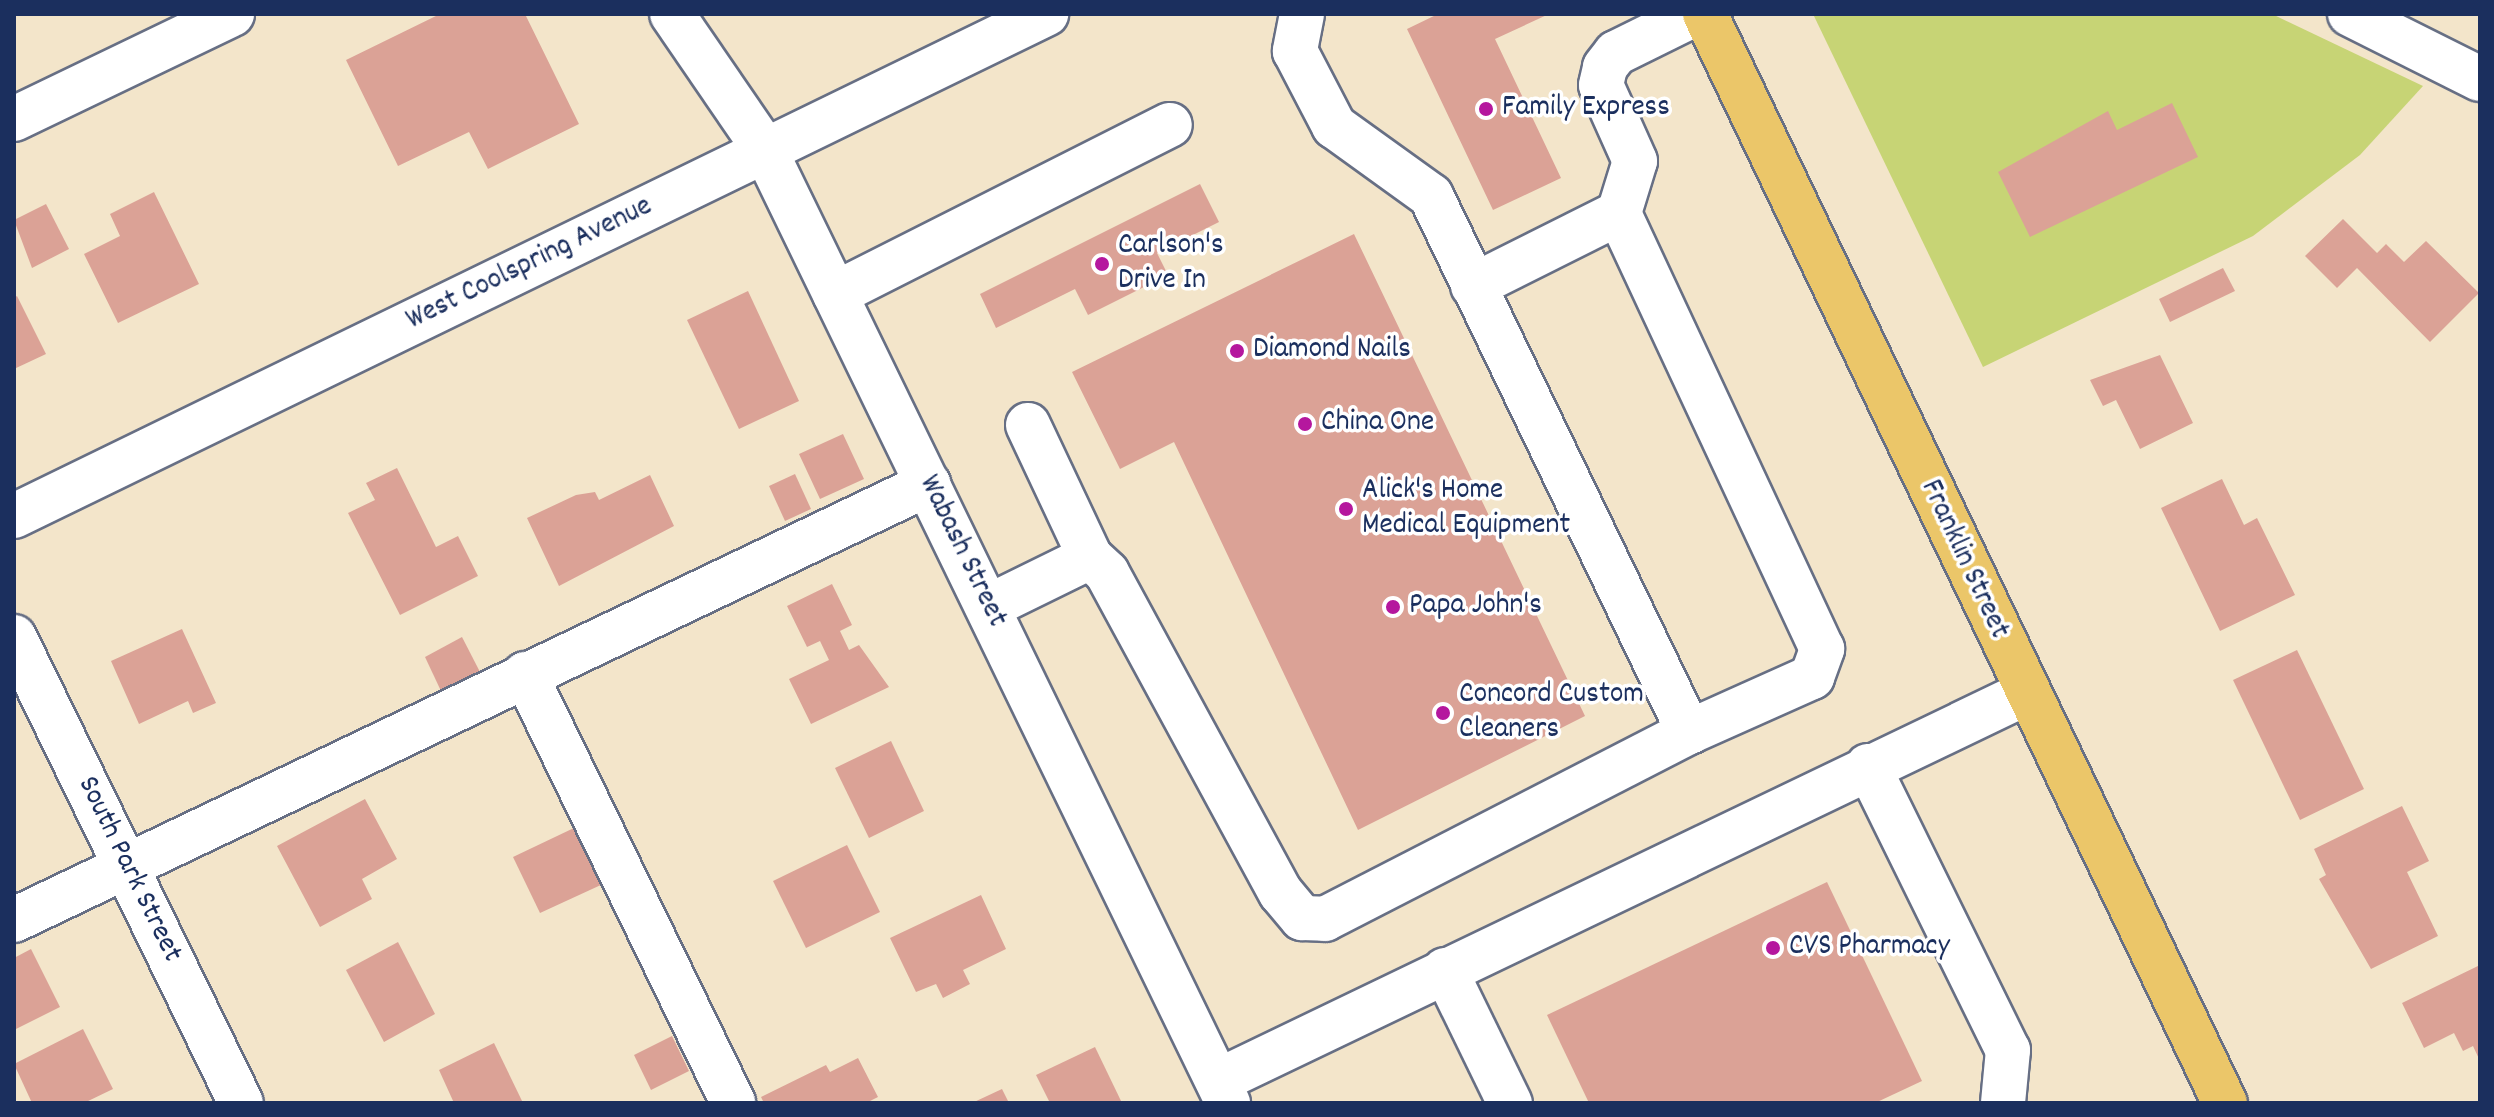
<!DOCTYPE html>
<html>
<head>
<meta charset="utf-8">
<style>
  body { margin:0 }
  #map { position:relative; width:2494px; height:1117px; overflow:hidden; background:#f3e5ca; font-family:Dekko,sans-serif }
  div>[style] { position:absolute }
  .green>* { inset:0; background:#c7d475 }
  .building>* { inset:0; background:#dba296 }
  .roads { filter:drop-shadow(2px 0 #676f84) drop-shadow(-2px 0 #676f84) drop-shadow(0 2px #676f84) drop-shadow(0 -2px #676f84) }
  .minor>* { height:44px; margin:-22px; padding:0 22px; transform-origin:22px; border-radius:22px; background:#fff }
  .major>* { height:44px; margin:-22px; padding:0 22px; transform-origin:22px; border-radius:22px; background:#ebc669 }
  .dots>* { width:22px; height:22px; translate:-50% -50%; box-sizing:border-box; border:4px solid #fff; border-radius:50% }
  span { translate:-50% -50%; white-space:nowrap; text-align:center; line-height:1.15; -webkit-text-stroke:7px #fff; paint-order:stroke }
  .poi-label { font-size:30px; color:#1b2f5e }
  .left { translate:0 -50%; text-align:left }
  .street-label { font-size:30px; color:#1b2f5e }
  .frame { position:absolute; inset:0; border:16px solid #1b2f5e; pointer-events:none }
</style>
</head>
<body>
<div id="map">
  <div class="green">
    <i style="clip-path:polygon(1813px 14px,2272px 14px,2423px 86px,2360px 155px,2253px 236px,1983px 367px)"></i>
  </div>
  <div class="building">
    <i style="clip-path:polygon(440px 14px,525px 14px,579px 124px,488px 169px,469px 132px,398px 166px,346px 60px)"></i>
    <i style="clip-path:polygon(1438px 14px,1549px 14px,1495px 39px,1561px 178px,1493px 210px,1407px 29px)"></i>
    <i style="clip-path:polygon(2172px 103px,2198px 157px,2030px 237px,1998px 172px,2108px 111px,2117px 130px)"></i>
    <i style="clip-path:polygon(1200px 184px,1219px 222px,1157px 253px,1168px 275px,1088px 315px,1075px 289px,996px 328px,980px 294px)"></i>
    <i style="clip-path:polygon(154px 192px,199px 284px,118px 323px,84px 254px,120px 236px,110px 214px)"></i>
    <i style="clip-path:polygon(46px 204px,69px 249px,32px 268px,14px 220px)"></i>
    <i style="clip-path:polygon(2343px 219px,2377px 253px,2386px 244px,2404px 262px,2426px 241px,2479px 293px,2430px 342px,2357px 268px,2337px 288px,2305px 256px)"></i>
    <i style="clip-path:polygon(1354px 234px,1585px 716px,1358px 830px,1174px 442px,1120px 469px,1072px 372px)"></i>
    <i style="clip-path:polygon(2223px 268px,2235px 291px,2170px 322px,2159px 299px)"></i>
    <i style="clip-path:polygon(748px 291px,799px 401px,739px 429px,687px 320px)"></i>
    <i style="clip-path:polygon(17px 296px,46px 354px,14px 369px,14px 298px)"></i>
    <i style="clip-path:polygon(2160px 355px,2193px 423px,2140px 449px,2116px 400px,2103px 406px,2090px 380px)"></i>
    <i style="clip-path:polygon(843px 434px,864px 479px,820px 499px,799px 454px)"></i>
    <i style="clip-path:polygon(397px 468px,436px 547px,458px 536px,478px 576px,400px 615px,348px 513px,375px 500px,366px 483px)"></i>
    <i style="clip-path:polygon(795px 474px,811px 509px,785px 521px,769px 486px)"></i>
    <i style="clip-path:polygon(650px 475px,674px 526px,559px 586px,527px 518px,576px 495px,595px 492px,599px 500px)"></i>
    <i style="clip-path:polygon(2222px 479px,2244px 525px,2257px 518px,2295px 595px,2220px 631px,2161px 508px)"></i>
    <i style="clip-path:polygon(832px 584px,852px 625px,840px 631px,849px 650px,859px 645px,889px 687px,811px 724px,789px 679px,829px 660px,820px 641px,807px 647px,787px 606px)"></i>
    <i style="clip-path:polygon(182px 629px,216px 703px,193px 713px,188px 701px,139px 724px,111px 661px)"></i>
    <i style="clip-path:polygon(462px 637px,480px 672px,441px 691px,425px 657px)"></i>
    <i style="clip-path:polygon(2297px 650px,2364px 789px,2300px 820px,2233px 680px)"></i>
    <i style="clip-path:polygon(891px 741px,924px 811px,869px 838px,835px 768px)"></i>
    <i style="clip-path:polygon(365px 799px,397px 859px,362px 879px,372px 899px,320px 927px,277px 846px)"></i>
    <i style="clip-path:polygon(2402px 806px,2429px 861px,2407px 872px,2438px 936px,2371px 969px,2319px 879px,2326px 875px,2314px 849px)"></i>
    <i style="clip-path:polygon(576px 827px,603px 884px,540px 913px,513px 857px)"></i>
    <i style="clip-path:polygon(847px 845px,880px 912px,806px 948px,773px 881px)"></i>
    <i style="clip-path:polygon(1827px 882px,1922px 1081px,1875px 1103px,1589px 1103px,1547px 1015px)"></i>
    <i style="clip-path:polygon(981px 895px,1006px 949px,963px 970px,970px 984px,943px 998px,936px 984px,916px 992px,890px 938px)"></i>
    <i style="clip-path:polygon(398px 942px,435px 1014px,384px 1042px,346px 970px)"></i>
    <i style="clip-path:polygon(31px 949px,60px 1007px,14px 1030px,14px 958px)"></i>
    <i style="clip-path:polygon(2480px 965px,2480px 1061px,2473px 1046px,2463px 1051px,2454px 1033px,2424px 1048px,2402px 1003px)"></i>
    <i style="clip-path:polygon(83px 1029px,113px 1089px,84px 1103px,32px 1103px,14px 1064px)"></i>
    <i style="clip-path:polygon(672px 1036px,689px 1071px,651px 1090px,634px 1055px)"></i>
    <i style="clip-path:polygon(494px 1043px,523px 1103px,454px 1103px,439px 1070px)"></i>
    <i style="clip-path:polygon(1095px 1047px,1122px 1103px,1050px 1103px,1036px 1075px)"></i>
    <i style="clip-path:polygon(858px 1058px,878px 1097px,866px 1103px,764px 1103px,761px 1097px,826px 1065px,830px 1072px)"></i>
    <i style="clip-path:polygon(1002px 1089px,1009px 1103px,972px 1103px)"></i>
  </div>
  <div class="roads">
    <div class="minor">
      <i style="left:672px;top:14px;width:165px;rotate:55.6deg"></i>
      <i style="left:765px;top:150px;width:1060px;rotate:64.09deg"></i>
      <i style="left:1302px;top:14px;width:38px;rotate:101deg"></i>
      <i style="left:1295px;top:51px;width:85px;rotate:62.5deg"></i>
      <i style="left:1334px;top:126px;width:120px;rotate:35.8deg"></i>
      <i style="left:1431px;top:196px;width:595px;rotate:64.3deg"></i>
      <i style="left:1689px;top:732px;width:135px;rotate:-24.1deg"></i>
      <i style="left:1812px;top:677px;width:30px;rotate:-70deg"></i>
      <i style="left:1822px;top:649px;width:481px;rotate:-115deg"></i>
      <i style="left:2350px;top:14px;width:145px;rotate:26.6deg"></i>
      <i style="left:14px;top:119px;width:242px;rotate:-25.7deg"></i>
      <i style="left:1473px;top:286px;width:163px;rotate:-26.6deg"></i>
      <i style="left:1619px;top:213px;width:54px;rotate:-72.9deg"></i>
      <i style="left:1635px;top:161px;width:83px;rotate:-114.1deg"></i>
      <i style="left:1601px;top:85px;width:18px;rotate:-77deg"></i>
      <i style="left:1605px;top:67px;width:18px;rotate:-52deg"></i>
      <i style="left:1616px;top:53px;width:88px;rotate:-26.3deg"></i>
      <i style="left:835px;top:294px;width:375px;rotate:-26.8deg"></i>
      <i style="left:1028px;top:425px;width:146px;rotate:64.8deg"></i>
      <i style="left:14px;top:516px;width:1148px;rotate:-25.94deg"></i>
      <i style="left:988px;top:607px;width:114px;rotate:-26.1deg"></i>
      <i style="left:1090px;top:557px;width:23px;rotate:43deg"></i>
      <i style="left:1107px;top:573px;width:364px;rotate:61.5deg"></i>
      <i style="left:1281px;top:893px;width:33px;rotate:50deg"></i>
      <i style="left:1302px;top:918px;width:23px;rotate:2deg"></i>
      <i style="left:1325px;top:919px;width:409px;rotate:-27.2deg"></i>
      <i style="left:14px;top:637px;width:518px;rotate:64.03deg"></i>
      <i style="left:525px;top:674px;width:477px;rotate:64.1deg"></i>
      <i style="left:1868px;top:766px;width:317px;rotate:63.8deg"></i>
      <i style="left:2008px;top:1050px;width:53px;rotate:95.4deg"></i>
      <i style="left:14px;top:920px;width:1013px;rotate:-25.5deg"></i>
      <i style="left:1445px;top:970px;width:148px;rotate:64deg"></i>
      <i style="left:1218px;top:1081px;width:896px;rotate:-25.65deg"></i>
    </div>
    <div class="major">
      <i style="left:1705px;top:14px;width:1207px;rotate:64.48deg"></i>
    </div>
  </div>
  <div class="dots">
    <i style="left:1486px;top:109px;background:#b5179e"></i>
    <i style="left:1102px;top:264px;background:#b5179e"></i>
    <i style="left:1237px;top:351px;background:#b5179e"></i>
    <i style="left:1305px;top:424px;background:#b5179e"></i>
    <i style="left:1346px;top:509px;background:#b5179e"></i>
    <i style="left:1393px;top:607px;background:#b5179e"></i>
    <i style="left:1443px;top:713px;background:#b5179e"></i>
    <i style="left:1773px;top:948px;background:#b5179e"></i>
  </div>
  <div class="poi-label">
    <span class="left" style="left:1502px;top:109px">Family Express</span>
    <span class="left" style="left:1118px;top:264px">Carlson's<br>Drive In</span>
    <span class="left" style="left:1253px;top:351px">Diamond Nails</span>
    <span class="left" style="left:1321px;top:424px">China One</span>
    <span class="left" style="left:1362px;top:509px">Alick's Home<br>Medical Equipment</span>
    <span class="left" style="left:1409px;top:607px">Papa John's</span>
    <span class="left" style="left:1459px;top:713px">Concord Custom<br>Cleaners</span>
    <span class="left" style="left:1789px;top:948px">CVS Pharmacy</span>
  </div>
  <div class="street-label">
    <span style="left:530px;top:265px;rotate:-26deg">West Coolspring Avenue</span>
    <span style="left:961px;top:552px;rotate:64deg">Wabash Street</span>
    <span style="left:1963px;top:560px;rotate:65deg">Franklin Street</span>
    <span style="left:128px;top:870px;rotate:64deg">South Park Street</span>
  </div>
  <div class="frame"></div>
</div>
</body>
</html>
